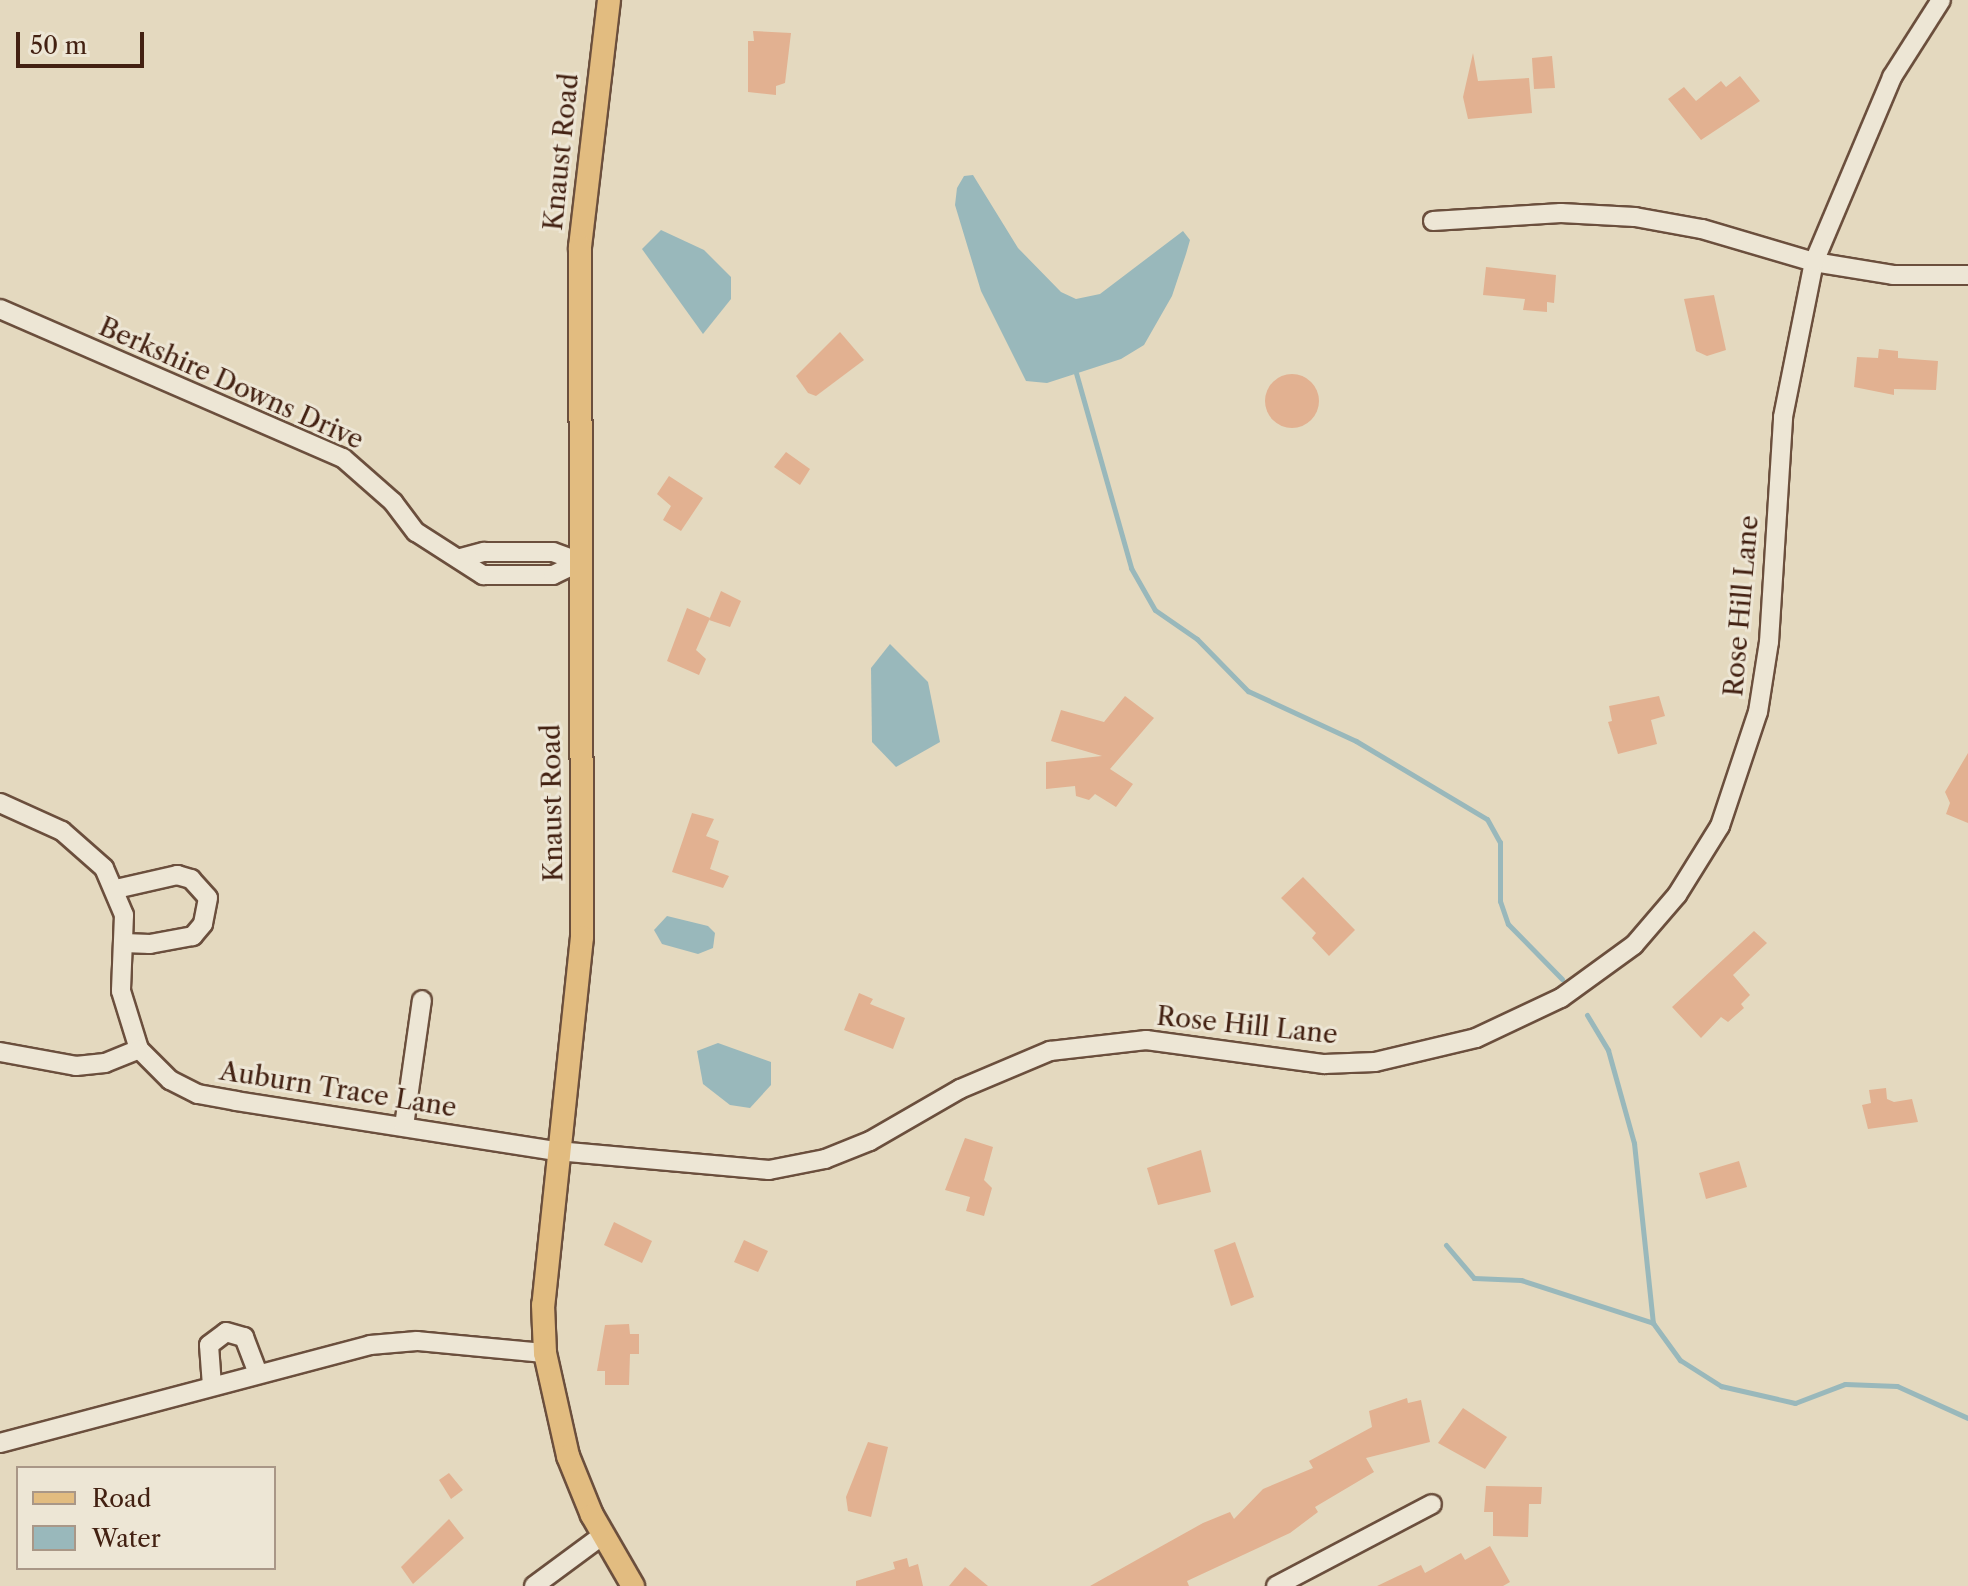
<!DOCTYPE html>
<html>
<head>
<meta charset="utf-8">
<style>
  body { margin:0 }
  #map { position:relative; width:1968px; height:1586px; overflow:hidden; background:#e4d9bf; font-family:"Libre Caslon Text",serif }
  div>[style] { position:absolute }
  .water>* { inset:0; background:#99b8bb }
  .stream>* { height:5px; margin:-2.5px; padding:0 2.5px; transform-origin:2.5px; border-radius:2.5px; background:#99b8bb }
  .building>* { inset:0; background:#e2b191 }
  .round { border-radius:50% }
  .roads { filter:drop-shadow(2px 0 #6b4f3d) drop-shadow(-2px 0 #6b4f3d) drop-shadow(0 2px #6b4f3d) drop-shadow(0 -2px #6b4f3d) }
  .minor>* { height:18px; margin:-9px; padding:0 9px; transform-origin:9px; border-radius:9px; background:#ede6d5 }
  .major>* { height:22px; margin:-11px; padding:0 11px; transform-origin:11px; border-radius:11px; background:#e2bc80 }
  span { translate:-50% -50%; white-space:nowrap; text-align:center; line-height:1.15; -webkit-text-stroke:6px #ede6d5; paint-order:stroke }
  .street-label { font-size:26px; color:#432112 }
  .legend { position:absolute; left:16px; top:1466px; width:260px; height:104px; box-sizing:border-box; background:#ede6d5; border:2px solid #a99787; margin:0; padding:10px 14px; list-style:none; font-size:24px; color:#432112 }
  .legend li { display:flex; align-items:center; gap:16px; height:40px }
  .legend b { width:40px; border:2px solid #a99787 }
  .scale { position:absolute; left:16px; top:32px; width:128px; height:36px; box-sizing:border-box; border:4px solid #432112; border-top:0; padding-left:10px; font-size:24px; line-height:28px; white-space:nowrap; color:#432112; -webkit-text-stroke:6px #ede6d5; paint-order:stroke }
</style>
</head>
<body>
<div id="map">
  <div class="water">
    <i style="clip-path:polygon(973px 175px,1018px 248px,1061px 292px,1076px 299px,1100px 294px,1183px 231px,1190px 240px,1186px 254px,1172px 296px,1144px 345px,1121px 359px,1047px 383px,1026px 381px,981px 291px,955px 205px,957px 188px,964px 176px)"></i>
    <i style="clip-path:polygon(661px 230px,704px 250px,731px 277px,731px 299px,703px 334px,642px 249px)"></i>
    <i style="clip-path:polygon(890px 644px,928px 682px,940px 742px,896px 767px,872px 742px,871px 668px)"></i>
    <i style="clip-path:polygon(667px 916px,708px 926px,715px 933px,713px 948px,698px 954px,662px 944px,654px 930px)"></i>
    <i style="clip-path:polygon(718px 1043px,771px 1062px,771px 1085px,750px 1108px,730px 1105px,703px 1084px,697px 1051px)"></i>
  </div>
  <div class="stream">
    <i style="left:1076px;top:373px;width:203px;rotate:74.2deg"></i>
    <i style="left:1131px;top:568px;width:48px;rotate:60.3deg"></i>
    <i style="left:1155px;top:610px;width:51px;rotate:34.6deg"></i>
    <i style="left:1197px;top:639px;width:73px;rotate:45.6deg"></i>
    <i style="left:1248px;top:691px;width:119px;rotate:24.8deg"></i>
    <i style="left:1356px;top:741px;width:152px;rotate:30.8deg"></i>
    <i style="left:1487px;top:819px;width:26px;rotate:61deg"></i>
    <i style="left:1500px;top:842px;width:59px;rotate:90deg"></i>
    <i style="left:1500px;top:901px;width:24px;rotate:71deg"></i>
    <i style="left:1508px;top:924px;width:77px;rotate:45.5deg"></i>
    <i style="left:1587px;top:1015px;width:41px;rotate:59deg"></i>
    <i style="left:1608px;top:1050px;width:97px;rotate:74.4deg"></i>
    <i style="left:1634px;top:1143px;width:181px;rotate:84deg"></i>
    <i style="left:1653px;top:1323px;width:46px;rotate:53.9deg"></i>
    <i style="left:1680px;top:1360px;width:49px;rotate:32.4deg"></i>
    <i style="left:1721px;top:1386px;width:76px;rotate:12.9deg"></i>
    <i style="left:1795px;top:1403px;width:53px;rotate:-20.8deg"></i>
    <i style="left:1845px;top:1384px;width:52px;rotate:2.2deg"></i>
    <i style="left:1897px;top:1386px;width:78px;rotate:24.3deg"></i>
    <i style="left:1446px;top:1245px;width:43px;rotate:49.7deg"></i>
    <i style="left:1474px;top:1278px;width:47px;rotate:2.4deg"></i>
    <i style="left:1521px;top:1280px;width:139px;rotate:18deg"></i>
  </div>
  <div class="building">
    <i style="clip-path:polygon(753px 31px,791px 33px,785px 83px,776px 86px,776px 95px,748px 92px,748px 41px,754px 41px)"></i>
    <i style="clip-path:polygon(1473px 53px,1478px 81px,1529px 78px,1532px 113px,1468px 119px,1463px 97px)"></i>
    <i style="clip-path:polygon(1552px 56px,1555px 88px,1534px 89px,1532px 58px)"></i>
    <i style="clip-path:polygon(1740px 76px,1760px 101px,1701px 140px,1668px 99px,1684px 87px,1696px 101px,1721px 81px,1726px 87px)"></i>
    <i style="clip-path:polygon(1486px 267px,1556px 275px,1554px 303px,1547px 302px,1547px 312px,1523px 310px,1525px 299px,1483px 295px)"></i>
    <i style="clip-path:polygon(1714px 295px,1726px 350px,1707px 356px,1696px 351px,1684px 299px)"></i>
    <i style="clip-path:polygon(840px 332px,864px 360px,816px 396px,808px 393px,796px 376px)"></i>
    <i style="clip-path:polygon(1879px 349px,1898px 351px,1898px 358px,1938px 361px,1936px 390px,1894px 389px,1894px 395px,1854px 387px,1857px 357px,1878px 358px)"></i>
    <i class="round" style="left:1265px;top:374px;width:54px;height:54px"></i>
    <i style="clip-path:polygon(786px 452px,810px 469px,800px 485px,774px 467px)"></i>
    <i style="clip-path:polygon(669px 476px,703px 498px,681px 531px,663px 520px,671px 506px,657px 494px)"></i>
    <i style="clip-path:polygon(721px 591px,741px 601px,730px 627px,709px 620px)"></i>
    <i style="clip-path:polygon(687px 608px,710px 618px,696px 650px,706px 659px,699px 675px,667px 661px)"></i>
    <i style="clip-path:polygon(1125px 696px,1154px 718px,1110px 769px,1133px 784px,1116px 807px,1095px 794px,1089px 800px,1076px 796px,1075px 786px,1046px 789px,1046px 762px,1102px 756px,1051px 741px,1061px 710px,1104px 722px)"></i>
    <i style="clip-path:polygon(1659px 696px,1665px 716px,1651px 720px,1657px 744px,1618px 754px,1608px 722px,1612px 721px,1609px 706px)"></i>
    <i style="clip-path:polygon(1968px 753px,1968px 823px,1946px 814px,1950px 803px,1945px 792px)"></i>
    <i style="clip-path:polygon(692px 813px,714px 819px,706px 836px,719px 841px,710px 869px,729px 876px,723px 888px,672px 872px)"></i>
    <i style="clip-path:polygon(1303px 877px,1355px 930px,1329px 956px,1312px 938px,1316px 933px,1281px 898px)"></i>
    <i style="clip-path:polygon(1754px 931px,1767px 943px,1733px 975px,1750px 995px,1741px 1004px,1744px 1008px,1728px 1022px,1721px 1017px,1701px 1038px,1672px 1007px)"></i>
    <i style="clip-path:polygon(859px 993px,873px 999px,870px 1004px,905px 1018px,893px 1049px,844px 1030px)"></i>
    <i style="clip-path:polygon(1886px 1088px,1887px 1099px,1894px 1102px,1912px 1099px,1918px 1122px,1868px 1129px,1862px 1105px,1871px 1103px,1869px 1090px)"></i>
    <i style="clip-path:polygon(965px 1138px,993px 1147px,984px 1180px,992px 1188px,984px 1216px,966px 1211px,970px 1197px,945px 1190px)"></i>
    <i style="clip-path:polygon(1201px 1150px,1211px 1192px,1158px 1205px,1147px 1168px)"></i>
    <i style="clip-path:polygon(1739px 1161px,1747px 1187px,1706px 1199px,1699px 1173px)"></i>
    <i style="clip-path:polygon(614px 1222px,652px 1241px,642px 1263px,604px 1245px)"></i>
    <i style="clip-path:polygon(744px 1240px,768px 1251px,758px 1272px,734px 1262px)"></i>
    <i style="clip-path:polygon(1235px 1242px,1254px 1297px,1231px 1306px,1214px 1250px)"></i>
    <i style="clip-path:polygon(629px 1324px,630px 1334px,639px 1334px,639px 1354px,630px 1354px,629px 1385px,605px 1385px,605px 1371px,597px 1371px,605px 1325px)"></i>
    <i style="clip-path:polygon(1407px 1398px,1408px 1403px,1421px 1400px,1430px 1442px,1366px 1458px,1374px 1472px,1315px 1507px,1318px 1512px,1290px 1533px,1187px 1581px,1189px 1586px,1090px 1586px,1203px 1523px,1230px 1512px,1234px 1519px,1263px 1489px,1313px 1468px,1309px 1461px,1372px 1427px,1369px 1411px)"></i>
    <i style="clip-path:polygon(1463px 1408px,1507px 1437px,1485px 1469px,1438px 1443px)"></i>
    <i style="clip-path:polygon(868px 1442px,888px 1447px,871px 1517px,848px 1511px,846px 1497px)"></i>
    <i style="clip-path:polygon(449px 1473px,463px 1490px,451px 1499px,439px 1480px)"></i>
    <i style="clip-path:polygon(1486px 1486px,1542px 1487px,1541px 1504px,1529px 1504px,1528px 1537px,1493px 1536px,1493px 1512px,1484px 1512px)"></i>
    <i style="clip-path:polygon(449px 1519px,464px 1538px,413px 1584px,401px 1567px)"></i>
    <i style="clip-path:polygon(1490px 1546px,1510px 1582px,1503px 1586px,1377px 1586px,1421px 1565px,1425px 1573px,1461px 1553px,1465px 1560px)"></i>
    <i style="clip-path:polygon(907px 1558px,909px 1567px,918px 1564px,923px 1586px,856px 1586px,856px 1581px,895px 1569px,893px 1562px)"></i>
    <i style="clip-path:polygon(965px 1567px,988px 1586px,949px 1586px)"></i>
  </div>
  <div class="roads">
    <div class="minor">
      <i style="left:1433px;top:221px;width:128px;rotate:-3.6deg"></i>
      <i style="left:1561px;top:213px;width:74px;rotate:3.1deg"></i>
      <i style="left:1635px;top:217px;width:68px;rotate:10.2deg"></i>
      <i style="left:1702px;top:229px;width:117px;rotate:16.4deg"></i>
      <i style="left:1814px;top:262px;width:80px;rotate:9.3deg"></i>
      <i style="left:1893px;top:275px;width:75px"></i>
      <i style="left:0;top:309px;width:374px;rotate:23.5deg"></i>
      <i style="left:343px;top:458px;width:67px;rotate:41.3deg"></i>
      <i style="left:393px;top:502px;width:38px;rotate:53deg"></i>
      <i style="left:416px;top:532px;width:80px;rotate:32.7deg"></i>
      <i style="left:483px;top:575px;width:70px"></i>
      <i style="left:553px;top:575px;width:30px;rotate:-26deg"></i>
      <i style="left:461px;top:558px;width:24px;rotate:-15deg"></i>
      <i style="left:484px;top:552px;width:69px"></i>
      <i style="left:553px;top:552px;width:29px;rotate:20deg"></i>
      <i style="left:0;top:803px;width:68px;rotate:24.3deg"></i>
      <i style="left:62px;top:831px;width:56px;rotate:41.4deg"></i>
      <i style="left:104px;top:868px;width:51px;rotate:66.9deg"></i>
      <i style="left:124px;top:915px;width:76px;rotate:92.3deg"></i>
      <i style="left:121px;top:991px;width:61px;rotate:72.8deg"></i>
      <i style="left:139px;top:1049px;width:44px;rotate:45deg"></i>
      <i style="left:170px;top:1080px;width:31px;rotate:27deg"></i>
      <i style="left:198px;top:1094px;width:39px;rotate:10deg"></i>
      <i style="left:236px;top:1101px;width:325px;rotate:8.9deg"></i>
      <i style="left:557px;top:1151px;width:213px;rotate:5.1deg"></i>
      <i style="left:769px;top:1170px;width:57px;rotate:-11.1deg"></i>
      <i style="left:825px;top:1159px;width:48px;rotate:-21.8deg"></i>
      <i style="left:870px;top:1141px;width:104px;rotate:-30deg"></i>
      <i style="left:960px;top:1089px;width:98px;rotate:-22.9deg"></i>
      <i style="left:1050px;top:1051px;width:97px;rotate:-6.5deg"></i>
      <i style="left:1146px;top:1040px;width:180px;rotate:7.7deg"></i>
      <i style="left:1324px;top:1064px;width:51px;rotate:-2.2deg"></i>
      <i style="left:1375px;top:1062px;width:104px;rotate:-13.4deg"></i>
      <i style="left:1476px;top:1038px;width:94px;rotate:-25.2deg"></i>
      <i style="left:1561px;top:998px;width:90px;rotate:-36deg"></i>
      <i style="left:1634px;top:945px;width:66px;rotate:-49.3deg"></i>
      <i style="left:1677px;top:895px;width:81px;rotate:-58.1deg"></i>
      <i style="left:1720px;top:826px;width:120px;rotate:-71.6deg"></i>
      <i style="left:1758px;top:712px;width:71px;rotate:-81.1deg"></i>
      <i style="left:1769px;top:642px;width:225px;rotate:-86.4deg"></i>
      <i style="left:1783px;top:417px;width:158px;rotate:-78.7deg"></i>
      <i style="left:1814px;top:262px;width:201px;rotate:-67.1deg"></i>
      <i style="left:1892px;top:77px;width:91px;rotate:-57.5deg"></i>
      <i style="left:116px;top:889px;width:63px;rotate:-12.9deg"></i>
      <i style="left:177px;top:875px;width:15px;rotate:16deg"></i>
      <i style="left:191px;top:879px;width:25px;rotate:48deg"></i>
      <i style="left:208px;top:898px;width:26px;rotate:101deg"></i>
      <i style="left:203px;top:924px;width:16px;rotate:130deg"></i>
      <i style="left:193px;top:936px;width:44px;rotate:169.5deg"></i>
      <i style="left:150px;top:944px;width:26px;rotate:-178deg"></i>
      <i style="left:0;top:1052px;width:77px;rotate:10.4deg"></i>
      <i style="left:76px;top:1066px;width:29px;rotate:-6deg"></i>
      <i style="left:105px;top:1063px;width:37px;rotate:-22deg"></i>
      <i style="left:404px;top:1126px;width:127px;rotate:-81.9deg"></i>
      <i style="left:212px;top:1386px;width:41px;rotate:-94.2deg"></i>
      <i style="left:209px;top:1345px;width:21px;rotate:-37deg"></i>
      <i style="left:226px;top:1332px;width:19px;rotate:16deg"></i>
      <i style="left:244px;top:1337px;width:39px;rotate:69deg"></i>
      <i style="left:0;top:1443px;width:383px;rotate:-14.8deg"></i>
      <i style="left:370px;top:1345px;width:47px;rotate:-4.9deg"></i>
      <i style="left:417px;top:1341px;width:129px;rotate:5.4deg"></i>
      <i style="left:534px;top:1586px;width:86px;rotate:-36.5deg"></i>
      <i style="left:1276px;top:1586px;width:176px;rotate:-27.7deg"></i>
    </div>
    <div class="major">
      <i style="left:609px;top:0;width:249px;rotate:96.7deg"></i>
      <i style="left:580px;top:247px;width:690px;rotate:89.83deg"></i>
      <i style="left:582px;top:937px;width:370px;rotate:96deg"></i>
      <i style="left:543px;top:1305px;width:48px;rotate:87.6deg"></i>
      <i style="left:545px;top:1353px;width:106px;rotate:77.4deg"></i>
      <i style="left:568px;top:1456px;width:64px;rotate:67.9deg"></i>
      <i style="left:592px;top:1515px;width:82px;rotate:60deg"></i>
    </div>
  </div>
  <div class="street-label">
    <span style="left:562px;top:152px;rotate:-84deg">Knaust Road</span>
    <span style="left:231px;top:384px;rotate:24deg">Berkshire Downs Drive</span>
    <span style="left:1742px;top:606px;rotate:-85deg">Rose Hill Lane</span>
    <span style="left:553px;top:803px;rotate:-91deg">Knaust Road</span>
    <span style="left:1247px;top:1026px;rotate:6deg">Rose Hill Lane</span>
    <span style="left:338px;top:1090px;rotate:9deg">Auburn Trace Lane</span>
  </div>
  <ul class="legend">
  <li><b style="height:10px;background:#e2bc80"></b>Road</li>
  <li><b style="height:22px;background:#99b8bb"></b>Water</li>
  </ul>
  <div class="scale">50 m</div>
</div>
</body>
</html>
